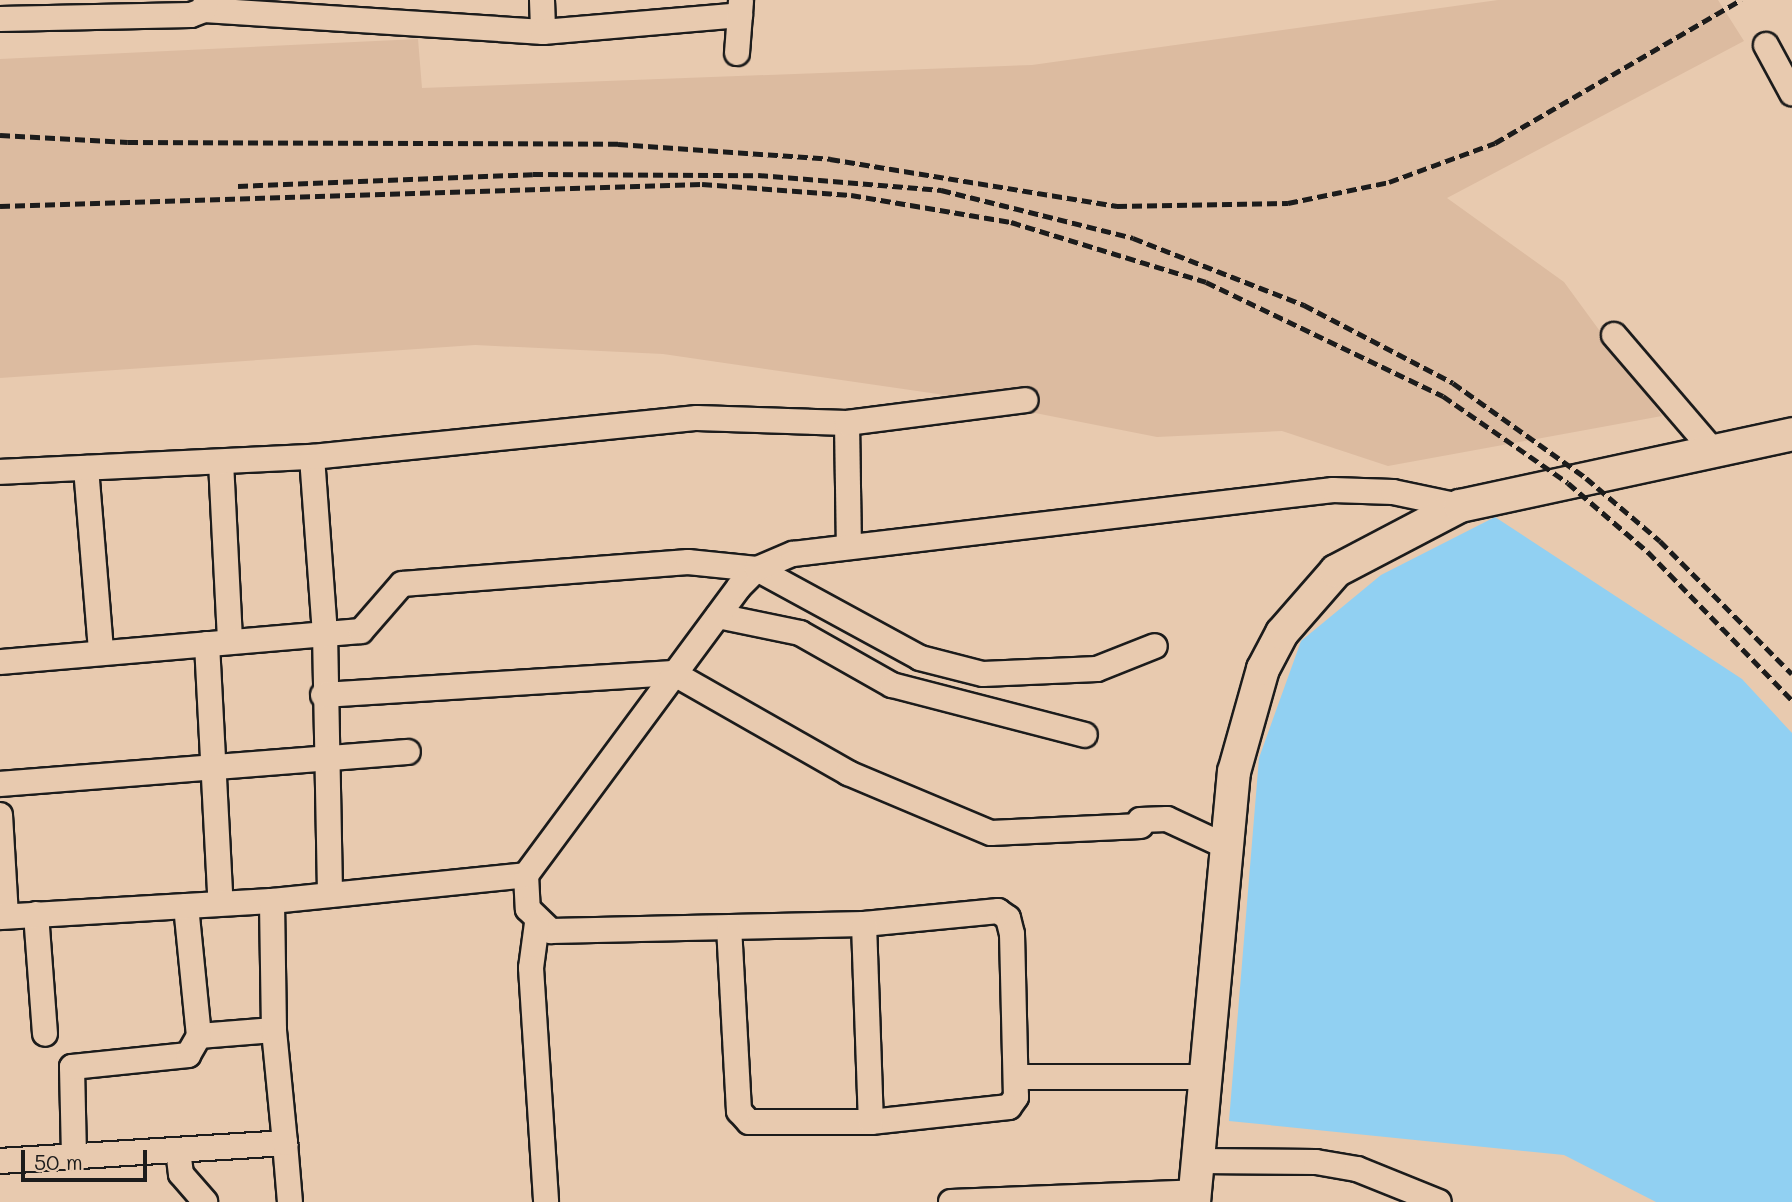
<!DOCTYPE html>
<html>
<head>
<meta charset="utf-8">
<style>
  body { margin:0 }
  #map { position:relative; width:1792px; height:1202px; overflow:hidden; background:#e8caaf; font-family:Mali,sans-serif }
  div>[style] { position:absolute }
  .built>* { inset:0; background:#dcbba0 }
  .water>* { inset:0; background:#91d0f2 }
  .roads { filter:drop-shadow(2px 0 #1c1c1c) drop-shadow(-2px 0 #1c1c1c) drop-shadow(0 2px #1c1c1c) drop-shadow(0 -2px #1c1c1c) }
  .minor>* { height:24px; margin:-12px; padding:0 12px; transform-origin:12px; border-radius:12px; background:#e8caaf }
  .major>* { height:32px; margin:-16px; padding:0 16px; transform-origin:16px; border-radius:16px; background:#e8caaf }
  .rail>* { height:5px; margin-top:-2.5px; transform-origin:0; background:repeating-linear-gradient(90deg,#1c1c1c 0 10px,transparent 0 15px) }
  span { translate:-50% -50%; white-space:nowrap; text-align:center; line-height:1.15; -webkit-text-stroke:5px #e8caaf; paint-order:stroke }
  .scale { position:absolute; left:21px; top:1150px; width:126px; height:32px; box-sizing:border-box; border:4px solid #1c1c1c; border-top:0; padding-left:9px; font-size:21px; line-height:24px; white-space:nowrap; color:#1c1c1c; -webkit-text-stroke:5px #e8caaf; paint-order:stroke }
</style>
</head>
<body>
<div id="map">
  <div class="built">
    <i style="clip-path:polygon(1498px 0,1718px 0,1744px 41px,1447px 198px,1564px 282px,1662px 416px,1388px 466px,1282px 431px,1157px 437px,938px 394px,663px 354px,475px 345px,0 378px,0 59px,418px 39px,422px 88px,1032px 65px)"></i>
  </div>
  <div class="water">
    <i style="clip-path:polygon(1495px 517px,1742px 679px,1792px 733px,1792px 1202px,1656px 1202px,1564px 1155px,1229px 1121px,1259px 758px,1301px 641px,1381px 575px)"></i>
  </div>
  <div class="roads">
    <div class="minor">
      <i style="left:542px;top:0;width:32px;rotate:88deg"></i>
      <i style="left:204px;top:10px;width:340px;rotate:3.7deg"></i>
      <i style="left:543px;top:32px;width:198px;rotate:-4.9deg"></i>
      <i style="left:0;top:19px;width:191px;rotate:-1.2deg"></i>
      <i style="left:191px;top:15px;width:14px;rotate:-21deg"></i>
      <i style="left:204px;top:10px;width:10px;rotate:-79deg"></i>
      <i style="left:1766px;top:45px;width:55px;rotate:61.6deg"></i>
      <i style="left:737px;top:53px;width:52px;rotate:-85.6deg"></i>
      <i style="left:1614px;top:335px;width:149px;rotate:49.4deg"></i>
      <i style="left:847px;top:423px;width:121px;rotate:89.1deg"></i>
      <i style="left:312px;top:457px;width:175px;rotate:85.8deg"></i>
      <i style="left:325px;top:632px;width:263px;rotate:88.9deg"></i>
      <i style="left:221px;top:462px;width:180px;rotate:87.1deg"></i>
      <i style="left:86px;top:468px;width:182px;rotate:85.3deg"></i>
      <i style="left:0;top:472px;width:312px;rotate:-2.8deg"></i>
      <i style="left:312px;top:457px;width:387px;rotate:-5.8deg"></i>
      <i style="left:697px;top:418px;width:150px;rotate:1.9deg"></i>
      <i style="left:847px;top:423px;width:180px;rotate:-7.3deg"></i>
      <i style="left:718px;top:616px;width:84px;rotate:11.7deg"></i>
      <i style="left:800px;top:633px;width:106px;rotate:29.5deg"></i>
      <i style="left:892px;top:685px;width:199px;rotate:14.5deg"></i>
      <i style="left:207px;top:644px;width:249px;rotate:87deg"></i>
      <i style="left:0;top:662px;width:362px;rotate:-4.9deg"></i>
      <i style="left:361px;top:631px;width:62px;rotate:-48.9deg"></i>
      <i style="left:402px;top:584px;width:287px;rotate:-4.4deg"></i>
      <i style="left:688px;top:562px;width:69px;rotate:5.8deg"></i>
      <i style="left:757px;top:569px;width:186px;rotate:28.6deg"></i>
      <i style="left:920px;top:658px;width:65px;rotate:14.3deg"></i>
      <i style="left:983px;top:674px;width:114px;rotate:-2.5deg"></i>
      <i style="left:1097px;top:669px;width:62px;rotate:-21.6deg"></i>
      <i style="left:323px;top:695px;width:351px;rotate:-3.6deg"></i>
      <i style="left:673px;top:673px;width:202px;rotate:29.7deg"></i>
      <i style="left:848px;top:773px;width:155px;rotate:22.8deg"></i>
      <i style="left:991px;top:833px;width:150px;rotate:-2.7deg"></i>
      <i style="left:0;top:784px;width:409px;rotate:-4.5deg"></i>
      <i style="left:0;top:815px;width:101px;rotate:86.6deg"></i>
      <i style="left:1140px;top:820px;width:27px;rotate:-2deg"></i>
      <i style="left:1167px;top:819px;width:62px;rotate:24.9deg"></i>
      <i style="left:526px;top:875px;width:34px;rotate:87deg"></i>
      <i style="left:528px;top:909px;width:32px;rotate:44deg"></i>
      <i style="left:551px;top:931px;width:313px;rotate:-1.3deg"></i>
      <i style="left:864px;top:924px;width:135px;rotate:-5.5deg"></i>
      <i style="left:998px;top:911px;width:12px;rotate:35deg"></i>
      <i style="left:1008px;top:918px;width:16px;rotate:76deg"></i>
      <i style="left:1012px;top:934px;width:163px;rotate:88.6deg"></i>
      <i style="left:1016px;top:1097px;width:12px;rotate:125deg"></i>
      <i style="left:1009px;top:1107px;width:139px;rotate:173.8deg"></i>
      <i style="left:871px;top:1122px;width:122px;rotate:180deg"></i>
      <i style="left:749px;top:1122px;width:15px;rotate:-132deg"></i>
      <i style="left:739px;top:1111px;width:183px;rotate:-93.1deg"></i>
      <i style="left:186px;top:906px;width:131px;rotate:84.3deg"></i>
      <i style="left:199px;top:1036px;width:75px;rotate:-4.6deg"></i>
      <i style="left:36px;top:914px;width:120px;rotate:85.7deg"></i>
      <i style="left:0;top:917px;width:272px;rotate:-3.4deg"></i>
      <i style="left:272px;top:901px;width:255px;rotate:-5.8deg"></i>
      <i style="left:526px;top:875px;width:358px;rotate:-53.5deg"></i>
      <i style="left:739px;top:587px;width:25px;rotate:-45deg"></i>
      <i style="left:757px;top:569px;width:39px;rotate:-23deg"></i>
      <i style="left:793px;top:554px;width:544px;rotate:-6.76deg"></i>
      <i style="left:1333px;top:490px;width:60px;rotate:1.9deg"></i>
      <i style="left:1393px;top:492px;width:68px;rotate:11.8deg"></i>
      <i style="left:537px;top:923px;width:45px;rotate:97.6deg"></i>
      <i style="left:531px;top:968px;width:234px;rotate:86.3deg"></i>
      <i style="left:864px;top:924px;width:198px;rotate:88deg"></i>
      <i style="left:1016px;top:1077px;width:190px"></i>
      <i style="left:285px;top:1143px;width:59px;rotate:85.2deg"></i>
      <i style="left:178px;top:1150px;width:24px;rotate:83deg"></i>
      <i style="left:181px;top:1174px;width:37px;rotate:49deg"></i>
      <i style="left:74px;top:1156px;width:89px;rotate:-91.3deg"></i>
      <i style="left:72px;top:1067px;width:117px;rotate:-5.9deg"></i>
      <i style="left:188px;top:1055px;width:22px;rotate:-60deg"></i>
      <i style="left:0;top:1161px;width:286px;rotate:-3.6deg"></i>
      <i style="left:285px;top:1143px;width:114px;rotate:-95.6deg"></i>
      <i style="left:274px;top:1030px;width:129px;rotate:-90.9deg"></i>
      <i style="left:1199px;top:1161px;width:117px;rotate:0.5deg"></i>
      <i style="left:1316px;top:1162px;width:42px;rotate:9.7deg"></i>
      <i style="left:1357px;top:1169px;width:88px;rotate:21.9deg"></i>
      <i style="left:951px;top:1202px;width:245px;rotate:-2.3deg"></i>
    </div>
    <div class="major">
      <i style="left:1194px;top:1202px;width:432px;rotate:-84.7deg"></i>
      <i style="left:1234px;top:772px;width:107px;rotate:-74.3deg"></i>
      <i style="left:1263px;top:669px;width:41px;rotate:-62.2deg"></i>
      <i style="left:1282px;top:633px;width:82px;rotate:-48.9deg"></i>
      <i style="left:1336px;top:571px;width:140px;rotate:-27.7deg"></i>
      <i style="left:1460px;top:506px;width:340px;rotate:-12.2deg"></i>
    </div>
  </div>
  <div class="rail">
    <i style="left:0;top:135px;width:128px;rotate:3.1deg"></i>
    <i style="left:128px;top:142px;width:490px;rotate:0.2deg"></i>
    <i style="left:618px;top:144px;width:213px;rotate:4deg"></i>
    <i style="left:830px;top:159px;width:291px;rotate:9.3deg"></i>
    <i style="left:1117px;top:206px;width:171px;rotate:-1deg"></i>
    <i style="left:1288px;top:203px;width:103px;rotate:-11.7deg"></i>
    <i style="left:1389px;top:182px;width:113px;rotate:-20.2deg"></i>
    <i style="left:1495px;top:143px;width:285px;rotate:-30.2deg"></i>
    <i style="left:238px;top:186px;width:295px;rotate:-2.3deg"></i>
    <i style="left:533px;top:174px;width:225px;rotate:0.3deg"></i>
    <i style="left:758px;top:175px;width:184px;rotate:4.7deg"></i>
    <i style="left:941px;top:190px;width:198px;rotate:14deg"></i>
    <i style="left:1133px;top:238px;width:184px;rotate:21.4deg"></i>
    <i style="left:1304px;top:305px;width:168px;rotate:27.6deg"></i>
    <i style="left:1453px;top:383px;width:163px;rotate:35.5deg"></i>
    <i style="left:1586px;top:478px;width:97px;rotate:40.4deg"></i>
    <i style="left:1660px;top:541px;width:187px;rotate:45.2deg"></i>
    <i style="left:0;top:206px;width:702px;rotate:-1.8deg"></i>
    <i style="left:702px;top:184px;width:149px;rotate:4.2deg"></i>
    <i style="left:851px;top:195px;width:162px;rotate:9.6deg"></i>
    <i style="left:1011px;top:222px;width:204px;rotate:17.1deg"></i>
    <i style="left:1206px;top:282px;width:263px;rotate:25.7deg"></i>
    <i style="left:1443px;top:396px;width:152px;rotate:34.8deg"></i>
    <i style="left:1568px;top:483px;width:106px;rotate:40.8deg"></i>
    <i style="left:1648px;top:552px;width:206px;rotate:45.8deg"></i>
  </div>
  <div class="scale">50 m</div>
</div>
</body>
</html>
